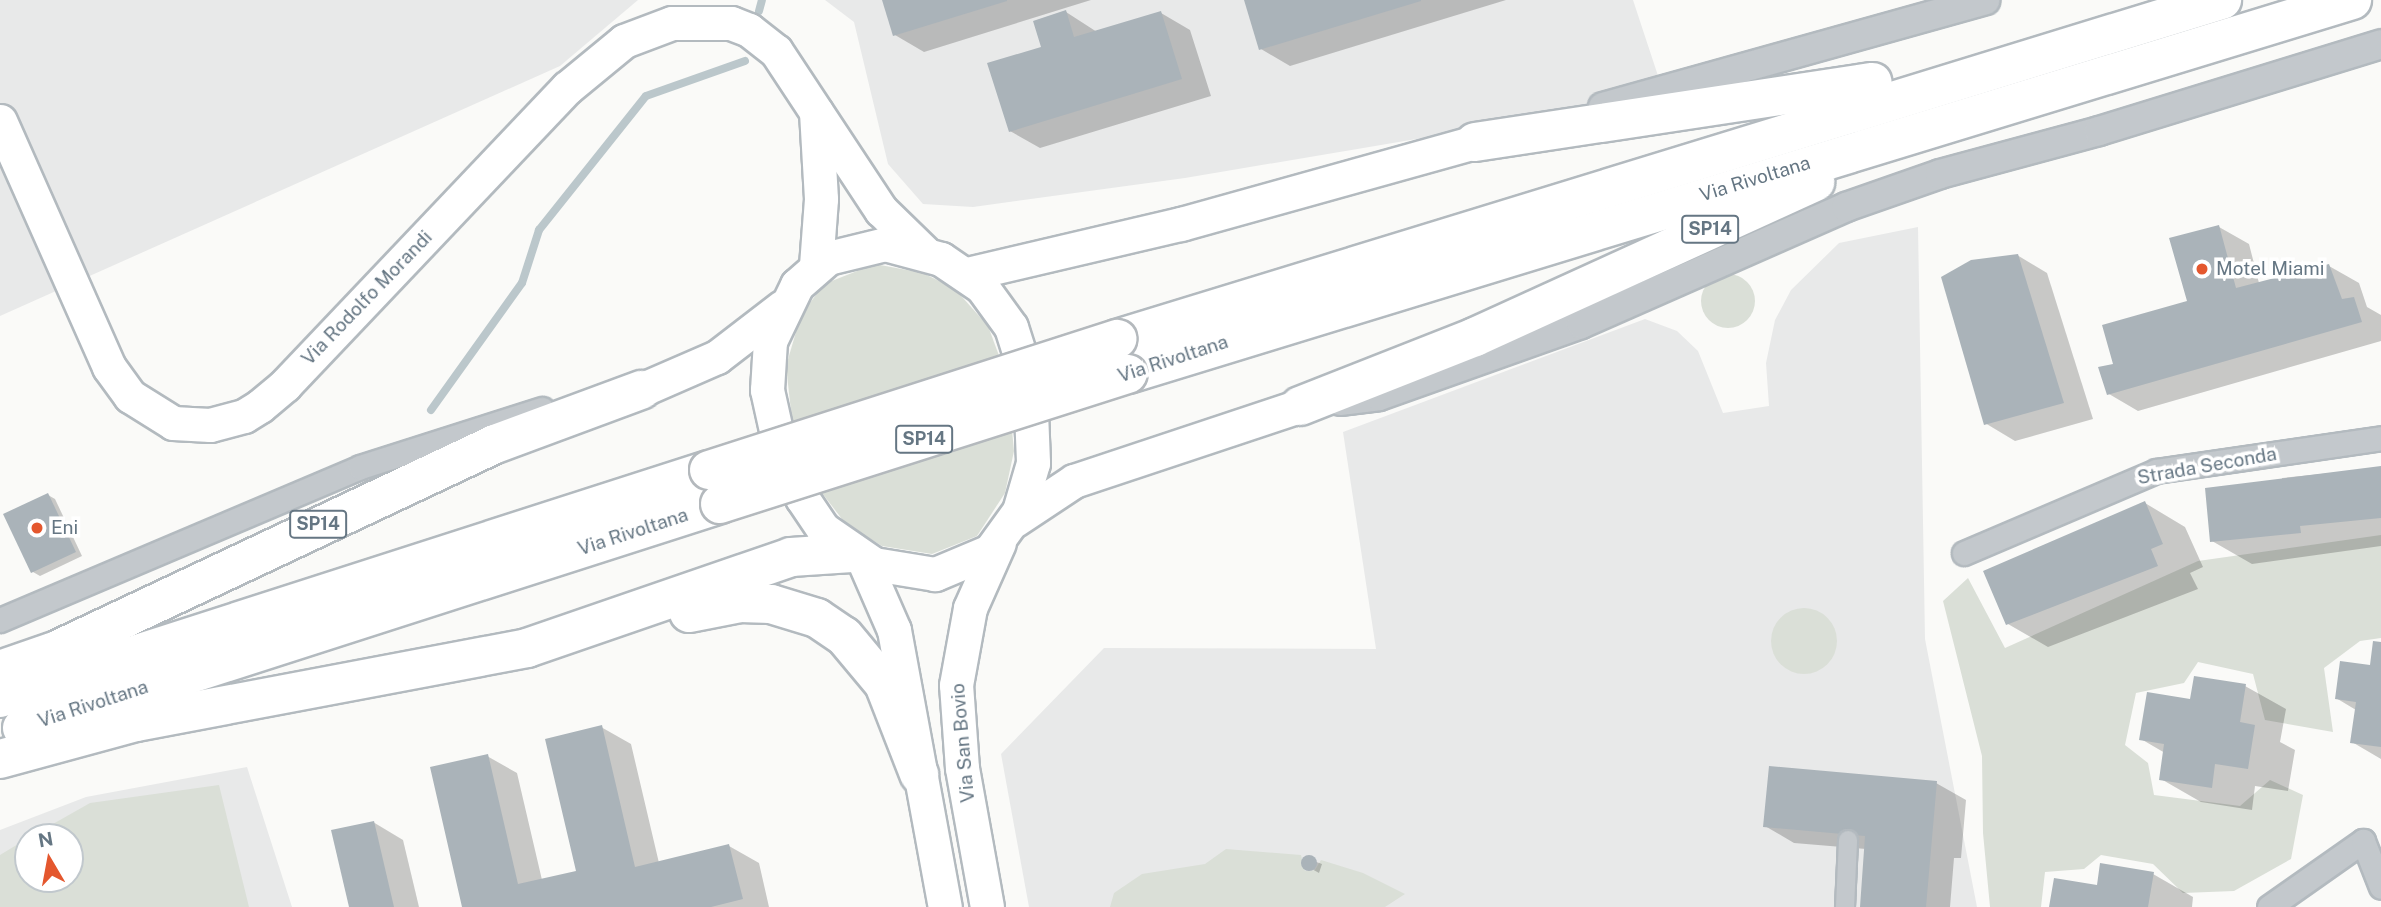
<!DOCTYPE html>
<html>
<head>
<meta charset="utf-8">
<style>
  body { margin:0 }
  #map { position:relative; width:2381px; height:907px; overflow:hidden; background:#fafaf8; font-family:"Public Sans",sans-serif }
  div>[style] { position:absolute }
  .built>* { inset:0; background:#e8e9e9 }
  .green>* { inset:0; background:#dadfd7 }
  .round { border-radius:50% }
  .shadow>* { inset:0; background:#0003 }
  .stream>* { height:8px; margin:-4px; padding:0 4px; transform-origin:4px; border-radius:4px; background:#bbc7cb }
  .building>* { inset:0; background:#aab3b9 }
  .roads { filter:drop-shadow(2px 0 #b3babf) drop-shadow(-2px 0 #b3babf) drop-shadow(0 2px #b3babf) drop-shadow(0 -2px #b3babf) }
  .pedestrian>* { height:18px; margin:-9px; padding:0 9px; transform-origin:9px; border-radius:9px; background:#c3c8cc }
  .minor>* { height:23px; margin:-11.5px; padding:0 11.5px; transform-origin:11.5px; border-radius:11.5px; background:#c3c8cc }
  .tertiary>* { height:28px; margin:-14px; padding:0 14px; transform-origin:14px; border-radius:14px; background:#c3c8cc }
  .secondary>* { height:33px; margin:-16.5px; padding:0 16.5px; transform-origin:16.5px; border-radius:16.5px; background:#fff }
  .trunk>* { height:38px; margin:-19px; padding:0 19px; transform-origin:19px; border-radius:19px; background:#fff }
  .bridges { filter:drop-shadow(2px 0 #b4b9bd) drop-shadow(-2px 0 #b4b9bd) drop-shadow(0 2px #b4b9bd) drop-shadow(0 -2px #b4b9bd) }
  .trunk-bridge>* { height:38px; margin:-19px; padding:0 19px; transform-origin:19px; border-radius:19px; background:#fff }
  .dots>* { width:19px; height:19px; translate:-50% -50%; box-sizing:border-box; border:4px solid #fff; border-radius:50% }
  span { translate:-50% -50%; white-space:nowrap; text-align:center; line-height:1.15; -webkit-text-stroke:7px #fff; paint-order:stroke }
  .shield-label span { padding:2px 5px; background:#fff; border:2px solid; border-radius:5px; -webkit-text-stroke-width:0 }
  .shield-label { font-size:18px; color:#657683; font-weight:700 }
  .street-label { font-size:19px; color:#657683 }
  .poi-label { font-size:19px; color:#657683 }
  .left { translate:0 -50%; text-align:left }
  .north { position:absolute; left:14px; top:823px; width:70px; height:70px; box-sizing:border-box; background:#fff; border:2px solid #c1c8cd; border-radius:50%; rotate:350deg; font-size:19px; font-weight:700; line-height:28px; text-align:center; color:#657683 }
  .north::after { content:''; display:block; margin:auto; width:24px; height:32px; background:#e4572e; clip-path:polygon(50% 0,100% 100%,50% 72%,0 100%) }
</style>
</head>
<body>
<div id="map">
  <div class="built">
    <i style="clip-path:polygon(0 0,638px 0,560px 66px,0 316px)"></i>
    <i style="clip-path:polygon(825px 0,1633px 0,1665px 97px,1185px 178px,973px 207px,923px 204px,888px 164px,854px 22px)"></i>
    <i style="clip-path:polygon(1918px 227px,1925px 639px,1977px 907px,1029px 907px,1001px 754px,1104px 648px,1376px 649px,1343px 432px,1645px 319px,1677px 331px,1698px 351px,1723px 413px,1769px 406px,1766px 363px,1775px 320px,1791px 290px,1839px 243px)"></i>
    <i style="clip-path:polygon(evenodd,247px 767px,292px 907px,0 907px,0 830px,86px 797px,247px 767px,28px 837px,70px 837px,70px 879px,28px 879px,28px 837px)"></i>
  </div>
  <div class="green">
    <i style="clip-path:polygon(875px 264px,923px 273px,955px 289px,988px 326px,1007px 377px,1014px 451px,1005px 493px,977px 536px,932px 554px,882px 546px,845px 523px,819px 489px,792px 420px,786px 366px,801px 315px,824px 284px)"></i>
    <i class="round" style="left:1701px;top:274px;width:54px;height:54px"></i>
    <i style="clip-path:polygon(2381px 535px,2381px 638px,2360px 641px,2324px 668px,2333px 732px,2265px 720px,2253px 674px,2198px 662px,2184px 683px,2136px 693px,2125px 745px,2148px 763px,2154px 795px,2240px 806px,2270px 780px,2303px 795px,2291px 859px,2234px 891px,2183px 893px,2153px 864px,2101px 855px,2084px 869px,2045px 872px,2041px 907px,1990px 907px,1983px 833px,1982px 756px,1943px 601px,1968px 578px,2005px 648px,2198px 561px)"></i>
    <i class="round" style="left:1771px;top:608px;width:66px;height:66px"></i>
    <i style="clip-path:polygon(219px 785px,249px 907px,0 907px,0 855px,28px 838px,28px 879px,70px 879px,70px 837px,30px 837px,90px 803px)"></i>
    <i style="clip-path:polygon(1226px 849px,1301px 855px,1305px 871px,1315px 870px,1321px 860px,1363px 873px,1405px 894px,1385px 907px,1110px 907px,1114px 893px,1142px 874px,1205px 864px)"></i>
  </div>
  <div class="shadow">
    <i style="clip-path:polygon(884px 0,1091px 0,924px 52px,895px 35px)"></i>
    <i style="clip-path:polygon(1246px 0,1506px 0,1290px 66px,1261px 49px)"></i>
    <i style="clip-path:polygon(1066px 12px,1097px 32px,1161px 13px,1190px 30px,1211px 96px,1040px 148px,1010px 131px,1044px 48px)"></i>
    <i style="clip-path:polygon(2219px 227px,2249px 244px,2259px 283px,2329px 266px,2359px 283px,2367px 307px,2381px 315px,2381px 341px,2138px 411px,2109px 394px,2116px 365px,2189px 302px)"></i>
    <i style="clip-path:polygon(2017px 255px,2047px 273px,2093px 419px,2015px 441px,1985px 423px)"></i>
    <i style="clip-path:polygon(2381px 468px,2381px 546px,2252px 564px,2212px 541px,2282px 482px,2282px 478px)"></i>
    <i style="clip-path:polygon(48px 495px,55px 499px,82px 556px,40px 576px,33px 572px)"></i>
    <i style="clip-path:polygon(2145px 503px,2185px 527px,2203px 567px,2190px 573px,2198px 589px,2048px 647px,2008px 624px)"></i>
    <i style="clip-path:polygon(2381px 644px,2381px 759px,2352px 742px,2356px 710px,2336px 698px,2372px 667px)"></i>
    <i style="clip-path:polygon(2245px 686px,2286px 709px,2280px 742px,2295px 750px,2288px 791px,2255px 786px,2252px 810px,2201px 802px,2161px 779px,2165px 753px,2141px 739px)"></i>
    <i style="clip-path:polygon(601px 727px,631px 744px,659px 863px,729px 846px,759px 863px,769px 907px,464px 907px,487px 756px,517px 773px,542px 880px,578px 872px)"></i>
    <i style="clip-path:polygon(1936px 783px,1966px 800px,1961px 858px,1954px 858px,1950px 907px,1862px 907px,1866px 849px,1794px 843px,1765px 826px)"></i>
    <i style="clip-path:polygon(373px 822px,403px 840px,419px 907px,351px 907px)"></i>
    <i style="clip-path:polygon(1305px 858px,1322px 864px,1319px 873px,1303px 864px)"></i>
    <i style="clip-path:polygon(2153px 874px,2193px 897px,2192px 907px,2051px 907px,2098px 887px)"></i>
  </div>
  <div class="stream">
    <i style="left:759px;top:11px;width:11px;rotate:-75deg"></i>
    <i style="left:431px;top:410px;width:156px;rotate:-54.4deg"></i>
    <i style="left:522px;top:283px;width:56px;rotate:-72.2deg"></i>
    <i style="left:539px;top:230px;width:171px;rotate:-51.4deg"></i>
    <i style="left:646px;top:96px;width:105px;rotate:-19.5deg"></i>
  </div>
  <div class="building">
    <i style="clip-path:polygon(882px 0,1007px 0,1007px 1px,893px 36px)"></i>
    <i style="clip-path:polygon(1244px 0,1421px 0,1421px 1px,1259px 50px)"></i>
    <i style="clip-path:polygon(1066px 10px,1074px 37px,1161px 11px,1182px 79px,1009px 132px,987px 63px,1041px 47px,1033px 21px)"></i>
    <i style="clip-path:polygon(2219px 225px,2236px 288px,2329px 264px,2342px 299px,2354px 297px,2362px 322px,2107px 395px,2098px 367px,2113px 364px,2102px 325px,2187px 301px,2169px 238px)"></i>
    <i style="clip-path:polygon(2018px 254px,2064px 403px,1984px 425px,1941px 277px,1971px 260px)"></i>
    <i style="clip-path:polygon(2381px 466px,2381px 518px,2300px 526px,2301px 533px,2210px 542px,2205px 488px)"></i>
    <i style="clip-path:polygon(48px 493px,76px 552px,31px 573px,3px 514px)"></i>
    <i style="clip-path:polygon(2145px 501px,2163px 544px,2151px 549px,2158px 566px,2006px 625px,1983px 571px)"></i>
    <i style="clip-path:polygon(2373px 641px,2381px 642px,2381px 747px,2350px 743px,2356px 702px,2335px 699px,2340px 661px,2370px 665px)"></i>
    <i style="clip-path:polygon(2194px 676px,2246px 684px,2240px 722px,2255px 725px,2248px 769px,2215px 764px,2212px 788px,2159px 780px,2164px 744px,2139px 740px,2147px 692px,2190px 699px)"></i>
    <i style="clip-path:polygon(602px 725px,635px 867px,729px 844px,743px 899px,711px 907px,462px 907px,430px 767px,488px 754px,518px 884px,576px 871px,545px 739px)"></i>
    <i style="clip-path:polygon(1769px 766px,1937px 781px,1926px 907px,1860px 907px,1865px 836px,1763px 827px)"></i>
    <i style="clip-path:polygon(374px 821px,394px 907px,349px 907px,331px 830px)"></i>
    <i class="round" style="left:1301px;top:855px;width:16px;height:16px"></i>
    <i style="clip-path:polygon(2100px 863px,2154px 872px,2148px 907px,2049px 907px,2054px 878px,2097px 885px)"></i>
  </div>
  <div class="roads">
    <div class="pedestrian">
      <i style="left:1845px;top:907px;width:67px;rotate:-87.4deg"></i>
    </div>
    <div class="minor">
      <i style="left:1964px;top:553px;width:209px;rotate:-23.1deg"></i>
      <i style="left:2156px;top:471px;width:227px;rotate:-8.3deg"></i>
      <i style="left:0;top:620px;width:391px;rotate:-23deg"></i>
      <i style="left:360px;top:467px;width:191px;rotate:-17.7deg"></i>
      <i style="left:2269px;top:907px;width:115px;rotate:-35.1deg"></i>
      <i style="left:2363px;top:841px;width:49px;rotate:68.6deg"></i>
    </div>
    <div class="tertiary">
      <i style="left:1603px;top:107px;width:397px;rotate:-15.6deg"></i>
      <i style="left:1340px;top:401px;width:39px;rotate:-7deg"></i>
      <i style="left:1379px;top:396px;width:214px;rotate:-19.6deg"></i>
      <i style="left:1581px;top:324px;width:290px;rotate:-23.8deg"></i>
      <i style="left:1846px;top:207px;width:100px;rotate:-19.3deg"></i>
      <i style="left:1940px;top:174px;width:165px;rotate:-15.1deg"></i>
      <i style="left:2099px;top:131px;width:295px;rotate:-17.1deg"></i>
    </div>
    <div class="secondary">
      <i style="left:816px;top:112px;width:87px;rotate:86.7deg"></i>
      <i style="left:821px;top:199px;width:67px;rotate:94.3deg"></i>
      <i style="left:0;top:121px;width:269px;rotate:66.1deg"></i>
      <i style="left:109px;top:367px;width:36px;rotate:54deg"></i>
      <i style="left:130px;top:396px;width:51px;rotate:32.1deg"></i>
      <i style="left:173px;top:423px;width:37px;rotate:3deg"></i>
      <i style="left:210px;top:425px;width:35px;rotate:-15deg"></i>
      <i style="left:244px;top:416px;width:19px;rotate:-32deg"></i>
      <i style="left:260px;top:406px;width:33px;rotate:-40deg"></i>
      <i style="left:285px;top:385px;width:410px;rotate:-46.5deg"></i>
      <i style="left:567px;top:88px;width:74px;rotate:-39.5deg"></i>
      <i style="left:624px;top:41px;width:51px;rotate:-20.6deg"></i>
      <i style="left:672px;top:23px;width:59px"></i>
      <i style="left:731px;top:23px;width:19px;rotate:21deg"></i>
      <i style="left:749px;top:30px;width:34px;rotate:38deg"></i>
      <i style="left:776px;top:51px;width:191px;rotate:56.6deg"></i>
      <i style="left:881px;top:210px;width:60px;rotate:44.3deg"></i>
      <i style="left:885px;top:244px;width:58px;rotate:15deg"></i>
      <i style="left:941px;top:259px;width:50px;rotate:34.3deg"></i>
      <i style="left:982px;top:287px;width:49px;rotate:54.1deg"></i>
      <i style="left:1011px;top:327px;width:63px;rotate:72.4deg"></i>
      <i style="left:1030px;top:387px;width:76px;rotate:87.7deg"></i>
      <i style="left:1033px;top:463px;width:50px;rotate:106.3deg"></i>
      <i style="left:1019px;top:511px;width:49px;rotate:125.9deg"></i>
      <i style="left:990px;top:551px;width:60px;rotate:157.3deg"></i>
      <i style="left:935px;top:574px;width:62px;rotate:-170.7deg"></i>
      <i style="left:874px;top:564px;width:62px;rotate:-145.5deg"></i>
      <i style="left:823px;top:529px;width:37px;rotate:-124deg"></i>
      <i style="left:802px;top:498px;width:50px;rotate:-115deg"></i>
      <i style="left:781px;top:453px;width:65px;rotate:-102.5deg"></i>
      <i style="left:767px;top:390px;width:49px;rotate:-86.5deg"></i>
      <i style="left:770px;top:341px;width:62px;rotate:-64.3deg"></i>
      <i style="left:797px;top:285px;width:41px;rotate:-41.1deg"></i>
      <i style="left:828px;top:258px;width:59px;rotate:-13.8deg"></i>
      <i style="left:967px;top:274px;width:220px;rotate:-13.2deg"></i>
      <i style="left:1181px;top:224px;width:305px;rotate:-15.6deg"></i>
      <i style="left:641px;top:390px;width:83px;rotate:-23.5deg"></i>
      <i style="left:717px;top:357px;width:82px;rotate:-37.6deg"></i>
      <i style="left:1015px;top:520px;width:71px;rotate:-33.5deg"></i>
      <i style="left:1074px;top:481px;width:238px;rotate:-18.4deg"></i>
      <i style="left:863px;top:559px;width:77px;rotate:66.4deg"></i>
      <i style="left:894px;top:630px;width:282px;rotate:79.6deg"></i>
      <i style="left:987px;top:907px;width:141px;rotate:-100.2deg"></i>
      <i style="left:962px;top:768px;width:83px;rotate:-94.1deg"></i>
      <i style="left:956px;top:685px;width:78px;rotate:-79.7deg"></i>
      <i style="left:970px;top:608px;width:71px;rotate:-66deg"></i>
    </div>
    <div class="trunk">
      <i style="left:1475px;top:142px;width:402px;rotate:-8.6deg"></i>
      <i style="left:1117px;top:339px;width:1156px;rotate:-17.06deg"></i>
      <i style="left:1128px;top:374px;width:1280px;rotate:-16.99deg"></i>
      <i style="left:1300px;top:406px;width:188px;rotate:-21.5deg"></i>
      <i style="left:1475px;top:337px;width:374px;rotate:-24.5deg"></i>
      <i style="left:689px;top:613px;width:52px;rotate:-11.1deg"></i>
      <i style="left:740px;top:603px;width:31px;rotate:2deg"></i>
      <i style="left:771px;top:604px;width:48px;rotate:16.9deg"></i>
      <i style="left:817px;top:618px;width:32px;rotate:34deg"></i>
      <i style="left:844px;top:636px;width:62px;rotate:50.2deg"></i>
      <i style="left:884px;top:684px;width:97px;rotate:68.7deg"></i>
      <i style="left:0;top:670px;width:58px;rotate:-19.1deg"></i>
      <i style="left:55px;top:651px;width:486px;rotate:-25.2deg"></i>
      <i style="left:495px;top:444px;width:156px;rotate:-20.3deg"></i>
      <i style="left:0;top:698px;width:745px;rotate:-17.83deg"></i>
      <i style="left:22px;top:728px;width:733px;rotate:-17.79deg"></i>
      <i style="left:0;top:759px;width:141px;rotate:-15.2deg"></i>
      <i style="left:136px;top:722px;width:398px;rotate:-10.7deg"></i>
      <i style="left:527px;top:648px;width:279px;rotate:-19deg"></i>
      <i style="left:791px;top:557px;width:61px;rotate:-3.8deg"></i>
    </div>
  </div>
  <div class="bridges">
    <div class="trunk-bridge">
      <i style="left:709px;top:470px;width:429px;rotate:-17.8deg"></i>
      <i style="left:720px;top:504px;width:428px;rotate:-17.7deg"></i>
    </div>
  </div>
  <div class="dots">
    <i style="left:2202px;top:269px;background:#e4572e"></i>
    <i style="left:37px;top:528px;background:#e4572e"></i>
  </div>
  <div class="shield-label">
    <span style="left:1710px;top:229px">SP14</span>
    <span style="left:924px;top:439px">SP14</span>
    <span style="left:318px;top:524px">SP14</span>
  </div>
  <div class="street-label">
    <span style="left:1755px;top:179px;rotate:-17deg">Via Rivoltana</span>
    <span style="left:367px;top:298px;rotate:-46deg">Via Rodolfo Morandi</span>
    <span style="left:1173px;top:359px;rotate:-18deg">Via Rivoltana</span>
    <span style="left:2207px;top:466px;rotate:-10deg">Strada Seconda</span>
    <span style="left:633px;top:532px;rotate:-18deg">Via Rivoltana</span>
    <span style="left:93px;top:704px;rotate:-18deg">Via Rivoltana</span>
    <span style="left:963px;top:743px;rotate:-95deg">Via San Bovio</span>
  </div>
  <div class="poi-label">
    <span class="left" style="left:2216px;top:269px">Motel Miami</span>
    <span class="left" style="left:51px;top:528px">Eni</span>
  </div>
  <div class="north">N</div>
</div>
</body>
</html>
